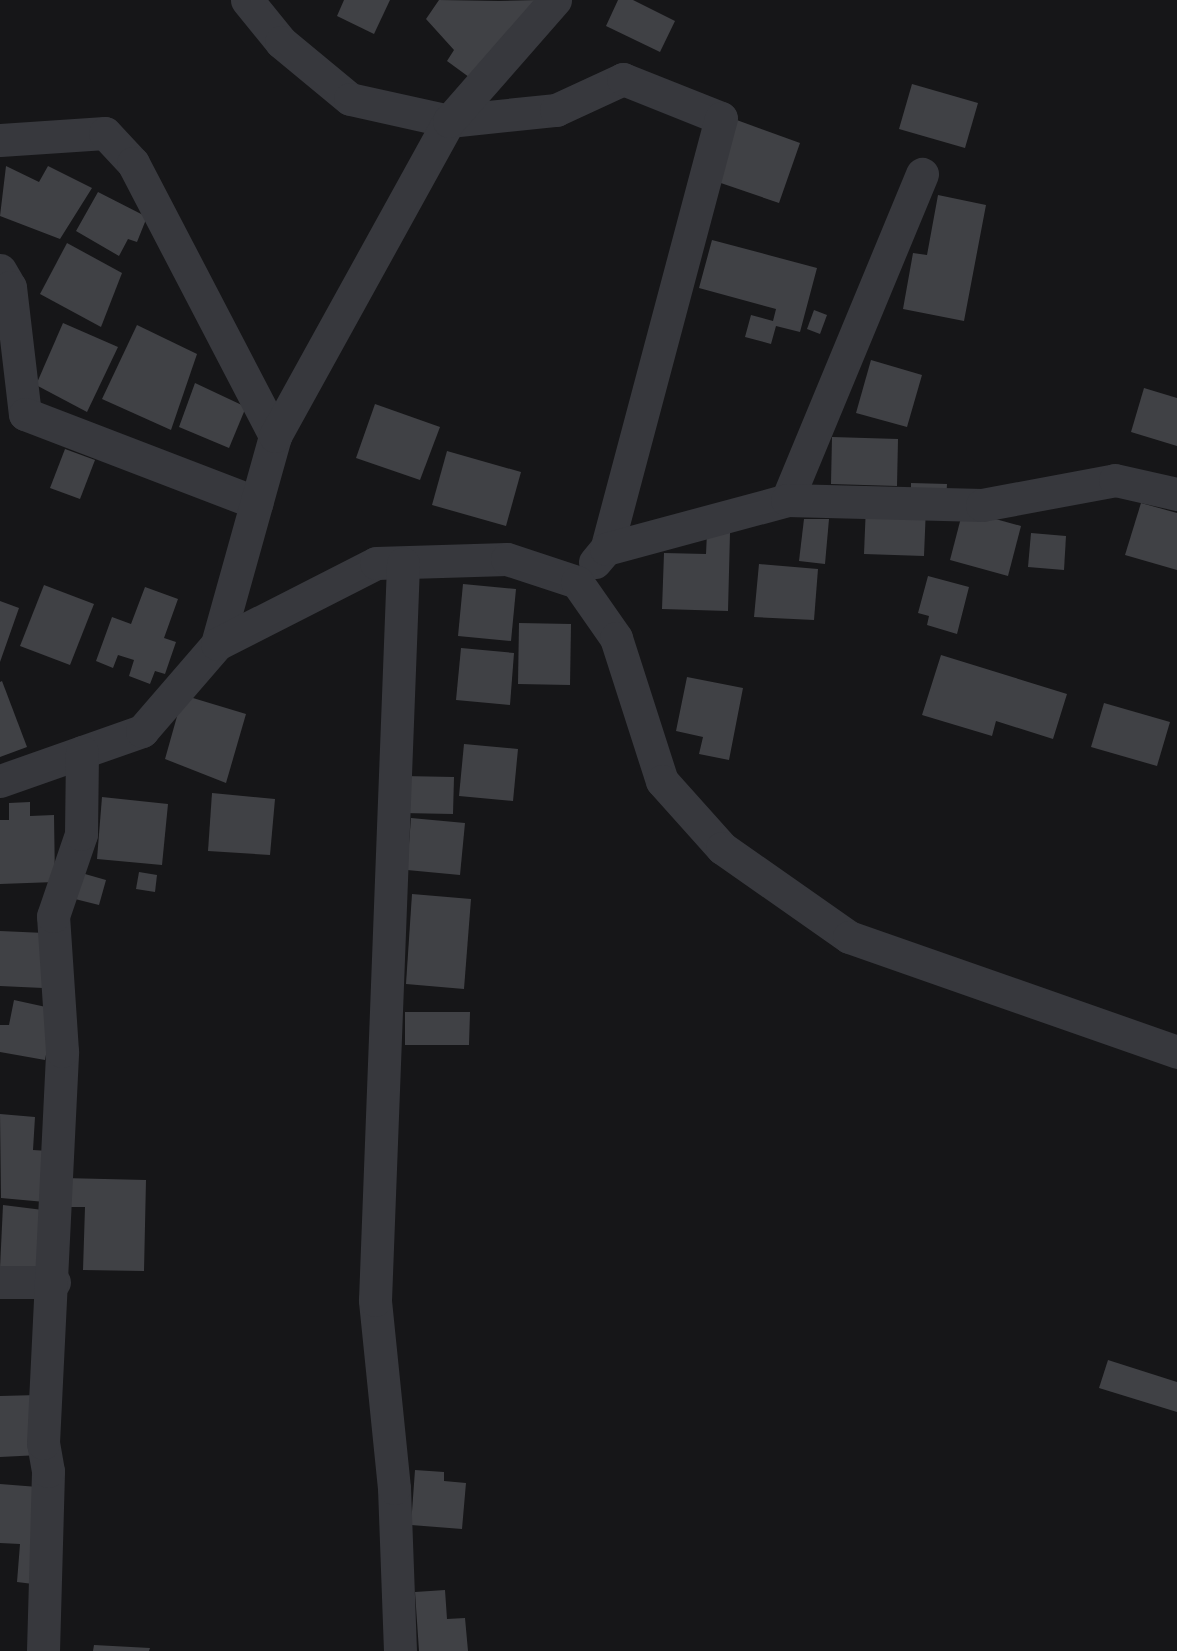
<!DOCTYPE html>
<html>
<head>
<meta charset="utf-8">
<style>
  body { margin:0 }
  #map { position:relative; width:1177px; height:1651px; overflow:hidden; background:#161618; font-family:Cabin,sans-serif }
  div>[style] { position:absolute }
  .building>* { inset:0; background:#404145 }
  .minor>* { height:33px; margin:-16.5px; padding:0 16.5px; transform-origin:16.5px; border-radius:16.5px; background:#37383d }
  span { translate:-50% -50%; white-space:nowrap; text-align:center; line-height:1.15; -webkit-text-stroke:5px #111113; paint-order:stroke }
</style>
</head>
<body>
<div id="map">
  <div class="building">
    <i style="clip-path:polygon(344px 0,390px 0,374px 34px,337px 16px)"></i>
    <i style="clip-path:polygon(439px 0,499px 1px,538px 0,473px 80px,447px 61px,454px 50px,426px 19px)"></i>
    <i style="clip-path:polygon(618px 0,633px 0,675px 21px,660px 52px,606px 26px)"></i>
    <i style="clip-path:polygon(912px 84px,978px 103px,965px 148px,899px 129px)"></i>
    <i style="clip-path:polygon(734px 119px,800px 143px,779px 203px,712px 180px)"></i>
    <i style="clip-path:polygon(6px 166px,39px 182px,48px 166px,92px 188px,60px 239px,0 216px)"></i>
    <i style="clip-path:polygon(98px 192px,147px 217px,137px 242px,128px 239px,119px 256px,76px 231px)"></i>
    <i style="clip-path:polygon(938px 195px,986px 205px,964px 321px,903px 309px,913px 253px,927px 255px)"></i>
    <i style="clip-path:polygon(712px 240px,817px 268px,800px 332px,776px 326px,771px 344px,745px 337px,751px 315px,773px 321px,776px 309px,699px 288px)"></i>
    <i style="clip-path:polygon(67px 243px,122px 273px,101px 327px,40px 294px)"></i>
    <i style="clip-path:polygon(814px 310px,827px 315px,820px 334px,807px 329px)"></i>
    <i style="clip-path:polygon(63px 323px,118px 347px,87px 412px,36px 385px)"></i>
    <i style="clip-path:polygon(137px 325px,197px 354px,171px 430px,102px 399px)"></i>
    <i style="clip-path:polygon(871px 360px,922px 375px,907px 427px,856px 413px)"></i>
    <i style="clip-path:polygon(195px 383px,246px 407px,229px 448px,179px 427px)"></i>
    <i style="clip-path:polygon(1144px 388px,1177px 398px,1177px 446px,1131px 432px)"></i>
    <i style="clip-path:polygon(375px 404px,440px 427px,420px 480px,356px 458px)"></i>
    <i style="clip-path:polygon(832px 437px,898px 439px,897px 486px,831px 484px)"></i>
    <i style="clip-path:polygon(65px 449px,95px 460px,80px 499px,50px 488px)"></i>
    <i style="clip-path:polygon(447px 451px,521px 472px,506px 526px,432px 505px)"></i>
    <i style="clip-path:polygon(911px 483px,947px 484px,946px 500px,911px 498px)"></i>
    <i style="clip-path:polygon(1141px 503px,1177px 513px,1177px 570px,1125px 555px)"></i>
    <i style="clip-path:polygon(866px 505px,926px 507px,924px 556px,864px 554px)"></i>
    <i style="clip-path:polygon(963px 510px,1021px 526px,1008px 576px,950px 560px)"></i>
    <i style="clip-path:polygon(804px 519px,829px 519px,825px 564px,799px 561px)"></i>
    <i style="clip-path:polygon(707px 532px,730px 533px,728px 611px,662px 609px,664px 553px,706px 554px)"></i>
    <i style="clip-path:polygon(1031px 533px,1066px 536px,1064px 570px,1028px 567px)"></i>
    <i style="clip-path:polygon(759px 564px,818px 569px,814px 620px,754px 617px)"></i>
    <i style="clip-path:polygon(928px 576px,969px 587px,957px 634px,927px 625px,929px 616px,918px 613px)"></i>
    <i style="clip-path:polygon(463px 584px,516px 589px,511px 641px,458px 636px)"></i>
    <i style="clip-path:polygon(44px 585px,94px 604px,70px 665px,20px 646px)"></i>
    <i style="clip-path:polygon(145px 587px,178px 599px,164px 638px,176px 642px,165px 674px,155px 671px,150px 684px,129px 676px,134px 660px,118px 655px,113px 668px,96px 661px,112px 617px,131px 624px)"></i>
    <i style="clip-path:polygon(0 601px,19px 608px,0 662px)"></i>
    <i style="clip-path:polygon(519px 623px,571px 624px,570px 685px,518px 684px)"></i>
    <i style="clip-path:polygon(461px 648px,514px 653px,510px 705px,456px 700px)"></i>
    <i style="clip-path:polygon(941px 655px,1067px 694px,1053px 739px,996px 721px,992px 736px,922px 715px)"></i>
    <i style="clip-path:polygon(687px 677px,743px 688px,729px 760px,699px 754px,703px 737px,676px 731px)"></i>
    <i style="clip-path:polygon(2px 681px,27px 747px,0 757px,0 682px)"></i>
    <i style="clip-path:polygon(183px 695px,246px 714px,226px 783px,165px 759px)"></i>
    <i style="clip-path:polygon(1104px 703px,1170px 722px,1157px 766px,1091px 747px)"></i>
    <i style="clip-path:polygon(464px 744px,518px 749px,513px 801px,459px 796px)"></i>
    <i style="clip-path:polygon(403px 776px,454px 777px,453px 814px,402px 813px)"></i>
    <i style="clip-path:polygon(212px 793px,275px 799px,270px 855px,208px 851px)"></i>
    <i style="clip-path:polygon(102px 797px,168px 804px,162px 865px,97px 859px)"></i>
    <i style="clip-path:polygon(30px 802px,30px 816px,54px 815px,55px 882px,0 884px,0 820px,9px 820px,9px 803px)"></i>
    <i style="clip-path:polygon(411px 818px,465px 823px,460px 875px,407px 870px)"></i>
    <i style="clip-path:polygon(78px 872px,106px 880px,99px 905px,71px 898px)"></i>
    <i style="clip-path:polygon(139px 872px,157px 875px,155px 892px,136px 889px)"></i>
    <i style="clip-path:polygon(412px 894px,471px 899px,464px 989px,406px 984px)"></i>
    <i style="clip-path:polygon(0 931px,45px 933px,43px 988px,0 986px)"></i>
    <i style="clip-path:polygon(14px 1000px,55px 1009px,45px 1060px,0 1052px,0 1025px,9px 1025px)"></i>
    <i style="clip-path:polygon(405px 1012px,470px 1012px,469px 1045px,405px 1045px)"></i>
    <i style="clip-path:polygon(0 1114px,35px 1117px,33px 1150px,49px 1151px,45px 1202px,1px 1198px)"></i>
    <i style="clip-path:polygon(63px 1178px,146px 1180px,144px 1271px,83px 1270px,85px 1207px,62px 1207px)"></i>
    <i style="clip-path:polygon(3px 1205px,51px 1211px,42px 1274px,0 1268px)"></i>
    <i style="clip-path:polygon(1108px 1360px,1177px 1382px,1177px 1412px,1099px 1388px)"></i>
    <i style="clip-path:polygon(38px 1395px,40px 1455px,0 1457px,0 1396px)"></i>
    <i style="clip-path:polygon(415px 1470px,444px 1472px,444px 1481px,466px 1483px,462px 1529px,411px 1525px)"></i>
    <i style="clip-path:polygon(0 1484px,38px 1487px,33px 1584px,17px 1582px,20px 1544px,0 1543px)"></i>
    <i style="clip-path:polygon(445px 1590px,447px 1619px,465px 1618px,468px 1651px,419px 1651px,415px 1592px)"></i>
    <i style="clip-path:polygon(94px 1645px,150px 1648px,149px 1651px,93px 1651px)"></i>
  </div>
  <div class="minor">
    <i style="left:247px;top:0;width:54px;rotate:51deg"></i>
    <i style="left:281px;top:42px;width:89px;rotate:39.6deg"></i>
    <i style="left:350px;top:99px;width:101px;rotate:12.5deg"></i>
    <i style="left:449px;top:121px;width:108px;rotate:-5.9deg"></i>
    <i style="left:556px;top:110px;width:74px;rotate:-24.8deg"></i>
    <i style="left:623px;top:79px;width:105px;rotate:21.7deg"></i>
    <i style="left:721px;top:118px;width:446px;rotate:104.9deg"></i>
    <i style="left:0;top:140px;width:105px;rotate:-3.8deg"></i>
    <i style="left:105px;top:133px;width:41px;rotate:47deg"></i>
    <i style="left:133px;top:163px;width:308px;rotate:62.5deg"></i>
    <i style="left:0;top:270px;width:20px;rotate:60deg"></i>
    <i style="left:10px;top:287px;width:128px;rotate:83.3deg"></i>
    <i style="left:25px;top:414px;width:248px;rotate:21deg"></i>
    <i style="left:787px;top:500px;width:353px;rotate:-67.5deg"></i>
    <i style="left:595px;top:562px;width:17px;rotate:-50deg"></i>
    <i style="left:606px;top:549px;width:188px;rotate:-15.1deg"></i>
    <i style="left:787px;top:500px;width:195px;rotate:1.5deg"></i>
    <i style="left:982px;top:505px;width:135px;rotate:-10.6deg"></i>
    <i style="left:1115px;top:480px;width:64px;rotate:12.7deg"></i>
    <i style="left:217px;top:644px;width:216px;rotate:-74.4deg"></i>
    <i style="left:275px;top:436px;width:360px;rotate:-61.1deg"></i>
    <i style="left:449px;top:121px;width:161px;rotate:-48.8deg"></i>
    <i style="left:0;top:781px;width:151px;rotate:-19.4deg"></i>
    <i style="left:142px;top:731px;width:115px;rotate:-49.2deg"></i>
    <i style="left:217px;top:644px;width:178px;rotate:-27deg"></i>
    <i style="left:376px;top:563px;width:131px;rotate:-1.7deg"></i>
    <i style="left:507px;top:559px;width:74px;rotate:18.2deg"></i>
    <i style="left:577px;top:582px;width:68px;rotate:55.1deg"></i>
    <i style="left:616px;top:638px;width:150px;rotate:72.2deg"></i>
    <i style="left:662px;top:781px;width:90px;rotate:48.2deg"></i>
    <i style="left:722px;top:848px;width:155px;rotate:35deg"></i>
    <i style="left:849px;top:937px;width:348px;rotate:19.3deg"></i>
    <i style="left:0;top:1282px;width:54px"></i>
    <i style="left:43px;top:1651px;width:180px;rotate:-88.4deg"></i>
    <i style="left:48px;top:1471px;width:28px;rotate:-100deg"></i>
    <i style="left:43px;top:1443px;width:392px;rotate:-87.2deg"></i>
    <i style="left:62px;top:1051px;width:135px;rotate:-93.8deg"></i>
    <i style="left:53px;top:916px;width:87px;rotate:-71.1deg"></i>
    <i style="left:81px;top:834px;width:82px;rotate:-89.3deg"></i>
    <i style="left:400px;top:1651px;width:163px;rotate:-92.1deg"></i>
    <i style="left:394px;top:1488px;width:189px;rotate:-95.8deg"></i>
    <i style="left:375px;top:1300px;width:737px;rotate:-87.82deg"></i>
  </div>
</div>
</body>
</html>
